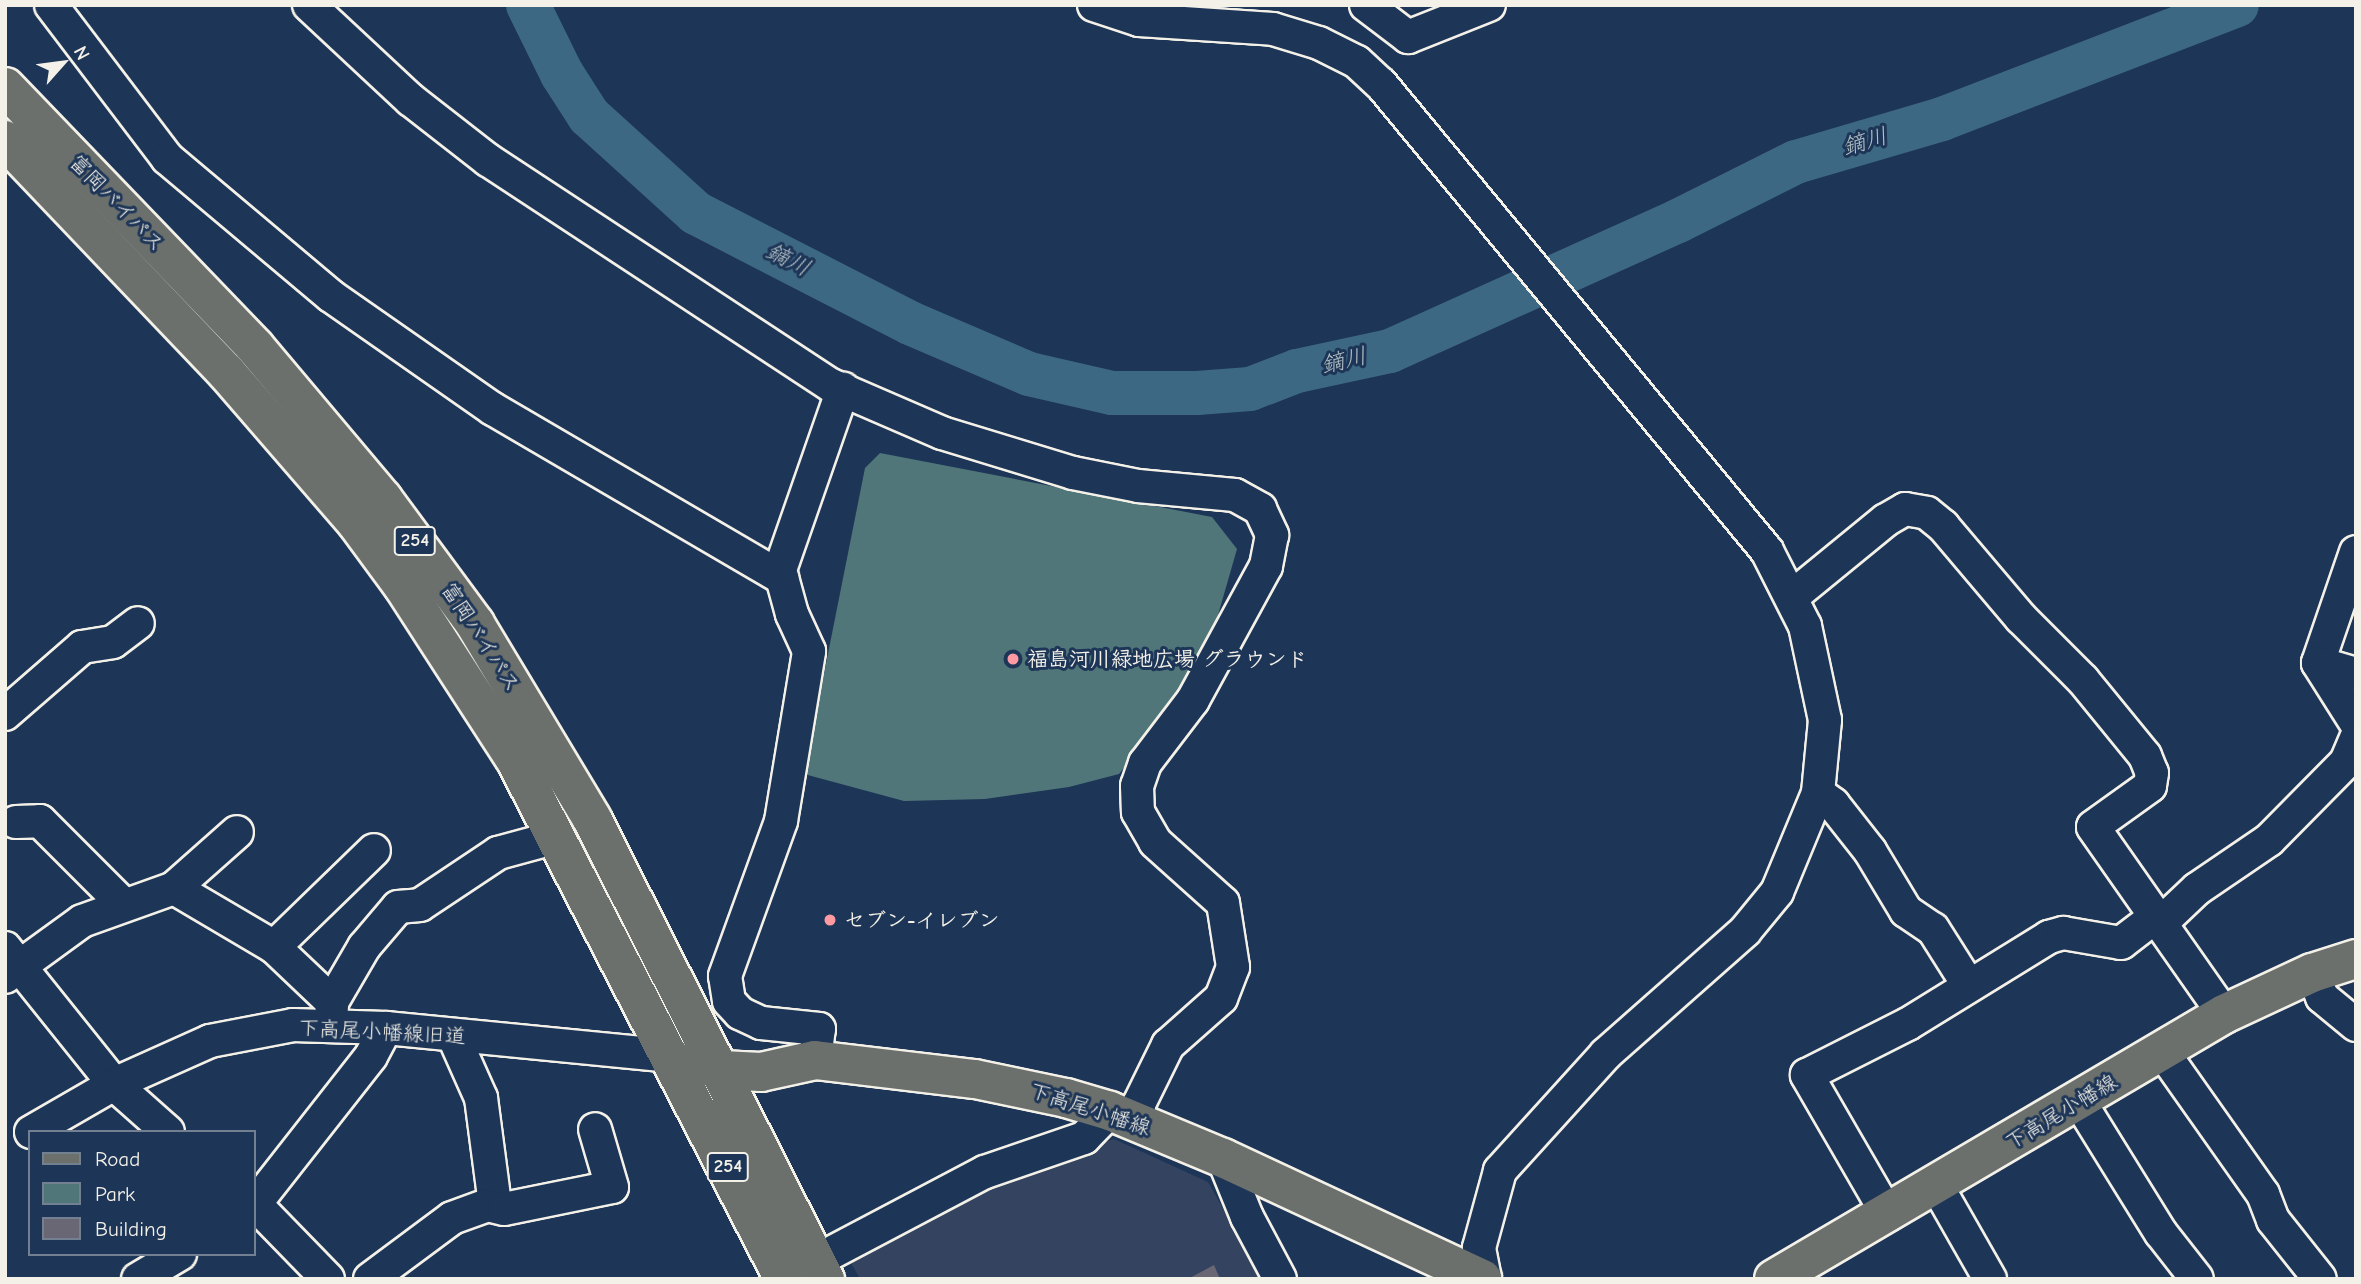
<!DOCTYPE html>
<html>
<head>
<meta charset="utf-8">
<style>
  body { margin:0 }
  #map { position:relative; width:2361px; height:1284px; overflow:hidden; background:#1d3557; font-family:"Comic Neue","Klee One",sans-serif }
  div>[style] { position:absolute }
  .built>* { inset:0; background:#344460 }
  .green>* { inset:0; background:#507679 }
  .river>* { height:44px; margin:-22px; padding:0 22px; transform-origin:22px; border-radius:22px; background:#3d6883 }
  .building>* { inset:0; background:#6a6774 }
  .roads { filter:drop-shadow(2px 0 #f4f1e8) drop-shadow(-2px 0 #f4f1e8) drop-shadow(0 2px #f4f1e8) drop-shadow(0 -2px #f4f1e8) }
  .minor>* { height:32px; margin:-16px; padding:0 16px; transform-origin:16px; border-radius:16px; background:#1d3557 }
  .major>* { height:38px; margin:-19px; padding:0 19px; transform-origin:19px; border-radius:19px; background:#6b706d }
  .highway>* { height:38px; margin:-19px; padding:0 19px; transform-origin:19px; border-radius:19px; background:#6b706d }
  .dots>* { width:19px; height:19px; translate:-50% -50%; box-sizing:border-box; border:4px solid #1d3557; border-radius:50% }
  span { translate:-50% -50%; white-space:nowrap; text-align:center; line-height:1.15; -webkit-text-stroke:6px #1d3557; paint-order:stroke }
  .shield-label span { padding:2px 5px; background:#1d3557; border:2px solid; border-radius:5px; -webkit-text-stroke-width:0 }
  .shield-label { font-size:19px; color:#f4f1e8; font-weight:700 }
  .street-label { font-size:21px; color:#f4f1e8 }
  .poi-label { font-size:21px; color:#f4f1e8; font-weight:700 }
  .left { translate:0 -50%; text-align:left }
  .water-label { font-size:23px; color:#b4c1c5; font-style:italic }
  .frame { position:absolute; inset:0; border:7px solid #f4f1e8; pointer-events:none }
  .legend { position:absolute; left:28px; top:1130px; width:228px; height:126px; box-sizing:border-box; background:#1d3557; border:2px solid #738091; margin:0; padding:9px 12px; list-style:none; font-size:21px; color:#f4f1e8 }
  .legend li { display:flex; align-items:center; gap:14px; height:35px }
  .legend b { width:35px; border:2px solid #738091 }
  .north { position:absolute; left:28px; top:28px; width:70px; height:70px; -webkit-text-stroke:5px #1d3557; paint-order:stroke; rotate:62deg; font-size:19px; font-weight:700; line-height:28px; text-align:center; color:#f4f1e8 }
  .north::after { content:''; display:block; margin:auto; width:24px; height:32px; background:#f4f1e8; clip-path:polygon(50% 0,100% 100%,50% 72%,0 100%) }
</style>
</head>
<body>
<div id="map">
  <div class="built">
    <i style="clip-path:polygon(1114px 1139px,1208px 1182px,1263px 1279px,860px 1279px,849px 1259px,1049px 1161px)"></i>
  </div>
  <div class="green">
    <i style="clip-path:polygon(880px 453px,1212px 517px,1237px 549px,1216px 622px,1180px 697px,1119px 774px,1069px 787px,985px 799px,904px 801px,804px 774px,865px 468px)"></i>
  </div>
  <div class="river">
    <i style="left:528px;top:5px;width:77px;rotate:63.8deg"></i>
    <i style="left:562px;top:74px;width:50px;rotate:57.3deg"></i>
    <i style="left:589px;top:116px;width:144px;rotate:42.2deg"></i>
    <i style="left:696px;top:213px;width:241px;rotate:27.2deg"></i>
    <i style="left:910px;top:323px;width:129px;rotate:23.2deg"></i>
    <i style="left:1029px;top:374px;width:85px;rotate:12.9deg"></i>
    <i style="left:1112px;top:393px;width:85px"></i>
    <i style="left:1197px;top:393px;width:53px;rotate:-4.3deg"></i>
    <i style="left:1250px;top:389px;width:50px;rotate:-21deg"></i>
    <i style="left:1297px;top:371px;width:95px;rotate:-12.1deg"></i>
    <i style="left:1390px;top:351px;width:316px;rotate:-24.3deg"></i>
    <i style="left:1678px;top:221px;width:132px;rotate:-26.6deg"></i>
    <i style="left:1796px;top:162px;width:152px;rotate:-16.4deg"></i>
    <i style="left:1942px;top:119px;width:316px;rotate:-21.1deg"></i>
  </div>
  <div class="building">
    <i style="clip-path:polygon(1214px 1265px,1220px 1279px,1188px 1279px)"></i>
  </div>
  <div class="roads">
    <div class="minor">
      <i style="left:51px;top:5px;width:192px;rotate:52.8deg"></i>
      <i style="left:167px;top:158px;width:214px;rotate:40.1deg"></i>
      <i style="left:331px;top:296px;width:198px;rotate:34.9deg"></i>
      <i style="left:493px;top:409px;width:335px;rotate:30.3deg"></i>
      <i style="left:309px;top:5px;width:139px;rotate:43deg"></i>
      <i style="left:411px;top:100px;width:98px;rotate:37.9deg"></i>
      <i style="left:488px;top:160px;width:410px;rotate:33.3deg"></i>
      <i style="left:831px;top:385px;width:121px;rotate:23.4deg"></i>
      <i style="left:942px;top:433px;width:137px;rotate:17deg"></i>
      <i style="left:1073px;top:473px;width:66px;rotate:11.3deg"></i>
      <i style="left:1138px;top:486px;width:97px;rotate:5.3deg"></i>
      <i style="left:1235px;top:495px;width:29px;rotate:29deg"></i>
      <i style="left:1260px;top:509px;width:29px;rotate:65deg"></i>
      <i style="left:1272px;top:535px;width:32px;rotate:101deg"></i>
      <i style="left:1266px;top:566px;width:153px;rotate:118.6deg"></i>
      <i style="left:1193px;top:700px;width:79px;rotate:127.3deg"></i>
      <i style="left:1145px;top:763px;width:24px;rotate:109deg"></i>
      <i style="left:1137px;top:786px;width:26px;rotate:88deg"></i>
      <i style="left:1138px;top:812px;width:34px;rotate:60deg"></i>
      <i style="left:1155px;top:842px;width:91px;rotate:41.9deg"></i>
      <i style="left:1223px;top:903px;width:65px;rotate:81.1deg"></i>
      <i style="left:1233px;top:967px;width:33px;rotate:111deg"></i>
      <i style="left:1221px;top:998px;width:71px;rotate:138.4deg"></i>
      <i style="left:1168px;top:1045px;width:66px;rotate:116.2deg"></i>
      <i style="left:1139px;top:1104px;width:18px;rotate:93deg"></i>
      <i style="left:1094px;top:5px;width:47px;rotate:18.4deg"></i>
      <i style="left:1139px;top:20px;width:134px;rotate:3.8deg"></i>
      <i style="left:1273px;top:29px;width:48px;rotate:16.9deg"></i>
      <i style="left:1319px;top:43px;width:42px;rotate:26.6deg"></i>
      <i style="left:1357px;top:62px;width:33px;rotate:43deg"></i>
      <i style="left:1381px;top:84px;width:606px;rotate:50.42deg"></i>
      <i style="left:1767px;top:551px;width:84px;rotate:63.1deg"></i>
      <i style="left:1805px;top:626px;width:96px;rotate:78deg"></i>
      <i style="left:1825px;top:720px;width:73px;rotate:95.5deg"></i>
      <i style="left:1818px;top:793px;width:107px;rotate:112.5deg"></i>
      <i style="left:1777px;top:892px;width:50px;rotate:129.4deg"></i>
      <i style="left:1745px;top:931px;width:186px;rotate:138.5deg"></i>
      <i style="left:1606px;top:1054px;width:158px;rotate:132.2deg"></i>
      <i style="left:1500px;top:1171px;width:80px;rotate:105.3deg"></i>
      <i style="left:1479px;top:1248px;width:32px;rotate:79deg"></i>
      <i style="left:1366px;top:5px;width:53px;rotate:37.3deg"></i>
      <i style="left:1408px;top:37px;width:87px;rotate:-21.6deg"></i>
      <i style="left:2356px;top:552px;width:117px;rotate:108.9deg"></i>
      <i style="left:2318px;top:663px;width:40px;rotate:16deg"></i>
      <i style="left:1793px;top:596px;width:120px;rotate:-39.3deg"></i>
      <i style="left:1886px;top:520px;width:22px;rotate:-30deg"></i>
      <i style="left:1905px;top:509px;width:22px;rotate:10deg"></i>
      <i style="left:1927px;top:513px;width:21px;rotate:39deg"></i>
      <i style="left:1943px;top:526px;width:121px;rotate:49.7deg"></i>
      <i style="left:2021px;top:618px;width:88px;rotate:45deg"></i>
      <i style="left:2083px;top:680px;width:98px;rotate:50.8deg"></i>
      <i style="left:2145px;top:756px;width:18px;rotate:68deg"></i>
      <i style="left:2152px;top:773px;width:13px;rotate:99deg"></i>
      <i style="left:2150px;top:786px;width:70px;rotate:144.3deg"></i>
      <i style="left:2093px;top:827px;width:228px;rotate:55deg"></i>
      <i style="left:2318px;top:663px;width:71px;rotate:57.7deg"></i>
      <i style="left:5px;top:714px;width:102px;rotate:-41deg"></i>
      <i style="left:82px;top:647px;width:31px;rotate:-9deg"></i>
      <i style="left:113px;top:642px;width:31px;rotate:-37deg"></i>
      <i style="left:1818px;top:793px;width:19px;rotate:36deg"></i>
      <i style="left:1833px;top:804px;width:60px;rotate:51.8deg"></i>
      <i style="left:1870px;top:851px;width:70px;rotate:59deg"></i>
      <i style="left:1906px;top:911px;width:32px;rotate:34deg"></i>
      <i style="left:1933px;top:929px;width:67px;rotate:57.7deg"></i>
      <i style="left:16px;top:822px;width:24px;rotate:-2deg"></i>
      <i style="left:40px;top:821px;width:117px;rotate:45deg"></i>
      <i style="left:174px;top:888px;width:116px;rotate:30.5deg"></i>
      <i style="left:274px;top:947px;width:80px;rotate:43.5deg"></i>
      <i style="left:2160px;top:924px;width:51px;rotate:-43.4deg"></i>
      <i style="left:2197px;top:889px;width:87px;rotate:-34.2deg"></i>
      <i style="left:2269px;top:840px;width:110px;rotate:-45.4deg"></i>
      <i style="left:2346px;top:762px;width:26px;rotate:-67deg"></i>
      <i style="left:274px;top:947px;width:139px;rotate:-44.1deg"></i>
      <i style="left:5px;top:948px;width:174px;rotate:51.3deg"></i>
      <i style="left:114px;top:1084px;width:72px;rotate:41.6deg"></i>
      <i style="left:2312px;top:973px;width:26px;rotate:67deg"></i>
      <i style="left:2322px;top:997px;width:44px;rotate:39.5deg"></i>
      <i style="left:5px;top:977px;width:95px;rotate:-36deg"></i>
      <i style="left:82px;top:921px;width:98px;rotate:-19.7deg"></i>
      <i style="left:174px;top:888px;width:84px;rotate:-41.6deg"></i>
      <i style="left:331px;top:1024px;width:22px;rotate:-87deg"></i>
      <i style="left:332px;top:1002px;width:64px;rotate:-59.8deg"></i>
      <i style="left:364px;top:947px;width:52px;rotate:-49.6deg"></i>
      <i style="left:398px;top:907px;width:22px;rotate:-5deg"></i>
      <i style="left:420px;top:905px;width:94px;rotate:-33.7deg"></i>
      <i style="left:498px;top:853px;width:61px;rotate:-15.2deg"></i>
      <i style="left:453px;top:1035px;width:69px;rotate:66deg"></i>
      <i style="left:481px;top:1098px;width:108px;rotate:82.5deg"></i>
      <i style="left:2162px;top:1051px;width:175px;rotate:54.8deg"></i>
      <i style="left:2263px;top:1194px;width:28px;rotate:69deg"></i>
      <i style="left:2273px;top:1220px;width:75px;rotate:51.5deg"></i>
      <i style="left:815px;top:1060px;width:31px;rotate:-83deg"></i>
      <i style="left:819px;top:1029px;width:58px;rotate:-174.1deg"></i>
      <i style="left:761px;top:1023px;width:23px;rotate:-155deg"></i>
      <i style="left:740px;top:1013px;width:16px;rotate:-133deg"></i>
      <i style="left:729px;top:1001px;width:25px;rotate:-99deg"></i>
      <i style="left:725px;top:976px;width:165px;rotate:-70.1deg"></i>
      <i style="left:781px;top:821px;width:172px;rotate:-80.6deg"></i>
      <i style="left:809px;top:651px;width:41px;rotate:-114.7deg"></i>
      <i style="left:792px;top:614px;width:46px;rotate:-105.3deg"></i>
      <i style="left:780px;top:570px;width:192px;rotate:-70.8deg"></i>
      <i style="left:2079px;top:1101px;width:155px;rotate:58.2deg"></i>
      <i style="left:2161px;top:1233px;width:58px;rotate:52deg"></i>
      <i style="left:31px;top:1132px;width:96px;rotate:-30deg"></i>
      <i style="left:114px;top:1084px;width:105px;rotate:-24.1deg"></i>
      <i style="left:210px;top:1041px;width:85px;rotate:-10.9deg"></i>
      <i style="left:293px;top:1025px;width:93px;rotate:1.8deg"></i>
      <i style="left:386px;top:1028px;width:287px;rotate:5.6deg"></i>
      <i style="left:1223px;top:1158px;width:64px;rotate:67.9deg"></i>
      <i style="left:1247px;top:1217px;width:70px;rotate:62deg"></i>
      <i style="left:1937px;top:1186px;width:107px;rotate:60.3deg"></i>
      <i style="left:254px;top:1203px;width:106px;rotate:45.8deg"></i>
      <i style="left:255px;top:1204px;width:188px;rotate:-51.9deg"></i>
      <i style="left:371px;top:1056px;width:32px;rotate:-62deg"></i>
      <i style="left:1888px;top:1215px;width:162px;rotate:-120.1deg"></i>
      <i style="left:1807px;top:1075px;width:113px;rotate:-26.8deg"></i>
      <i style="left:1908px;top:1024px;width:166px;rotate:-31.7deg"></i>
      <i style="left:2049px;top:937px;width:15px;rotate:-16deg"></i>
      <i style="left:2063px;top:933px;width:59px;rotate:9.8deg"></i>
      <i style="left:2121px;top:943px;width:43px;rotate:-37.4deg"></i>
      <i style="left:816px;top:1261px;width:191px;rotate:-27.8deg"></i>
      <i style="left:985px;top:1172px;width:105px;rotate:-19deg"></i>
      <i style="left:1084px;top:1138px;width:37px;rotate:-46deg"></i>
      <i style="left:138px;top:1279px;width:49px;rotate:-30.8deg"></i>
      <i style="left:370px;top:1279px;width:102px;rotate:-36.6deg"></i>
      <i style="left:452px;top:1218px;width:37px;rotate:-20deg"></i>
      <i style="left:487px;top:1205px;width:17px;rotate:13deg"></i>
      <i style="left:504px;top:1209px;width:110px;rotate:-11.5deg"></i>
      <i style="left:612px;top:1187px;width:60px;rotate:-106.3deg"></i>
    </div>
    <div class="major">
      <i style="left:692px;top:1062px;width:31px;rotate:15deg"></i>
      <i style="left:722px;top:1070px;width:39px;rotate:3deg"></i>
      <i style="left:761px;top:1072px;width:55px;rotate:-12.5deg"></i>
      <i style="left:815px;top:1060px;width:161px;rotate:6.8deg"></i>
      <i style="left:975px;top:1079px;width:93px;rotate:11.8deg"></i>
      <i style="left:1066px;top:1098px;width:46px;rotate:16.5deg"></i>
      <i style="left:1110px;top:1111px;width:122px;rotate:22.6deg"></i>
      <i style="left:1223px;top:1158px;width:286px;rotate:25deg"></i>
      <i style="left:1774px;top:1279px;width:522px;rotate:-30.49deg"></i>
      <i style="left:2224px;top:1014px;width:97px;rotate:-25deg"></i>
      <i style="left:2312px;top:973px;width:46px;rotate:-17.7deg"></i>
    </div>
    <div class="highway">
      <i style="left:5px;top:87px;width:361px;rotate:46.1deg"></i>
      <i style="left:255px;top:347px;width:199px;rotate:49.9deg"></i>
      <i style="left:383px;top:499px;width:155px;rotate:53.6deg"></i>
      <i style="left:475px;top:624px;width:227px;rotate:59deg"></i>
      <i style="left:592px;top:819px;width:516px;rotate:63.14deg"></i>
      <i style="left:5px;top:140px;width:320px;rotate:46.4deg"></i>
      <i style="left:226px;top:372px;width:198px;rotate:49.1deg"></i>
      <i style="left:356px;top:522px;width:79px;rotate:53.7deg"></i>
      <i style="left:403px;top:586px;width:206px;rotate:57.1deg"></i>
      <i style="left:515px;top:759px;width:585px;rotate:62.65deg"></i>
    </div>
  </div>
  <div class="dots">
    <i style="left:1013px;top:659px;background:#ff9aa2"></i>
    <i style="left:830px;top:920px;background:#ff9aa2"></i>
  </div>
  <div class="shield-label">
    <span style="left:415px;top:541px">254</span>
    <span style="left:728px;top:1167px">254</span>
  </div>
  <div class="street-label">
    <span style="left:117px;top:203px;rotate:46deg">富岡バイパス</span>
    <span style="left:481px;top:637px;rotate:57deg">富岡バイパス</span>
    <span style="left:382px;top:1032px;rotate:3deg">下高尾小幡線旧道</span>
    <span style="left:1090px;top:1109px;rotate:18deg">下高尾小幡線</span>
    <span style="left:2061px;top:1112px;rotate:-31deg">下高尾小幡線</span>
  </div>
  <div class="poi-label">
    <span class="left" style="left:1027px;top:659px">福島河川緑地広場 グラウンド</span>
    <span class="left" style="left:844px;top:920px">セブン-イレブン</span>
  </div>
  <div class="water-label">
    <span style="left:1865px;top:142px;rotate:-16deg">鏑川</span>
    <span style="left:788px;top:260px;rotate:27deg">鏑川</span>
    <span style="left:1344px;top:361px;rotate:-13deg">鏑川</span>
  </div>
  <div class="frame"></div>
  <ul class="legend">
  <li><b style="height:9px;background:#6b706d"></b>Road</li>
  <li><b style="height:19px;background:#507679"></b>Park</li>
  <li><b style="height:19px;background:#6a6774"></b>Building</li>
  </ul>
  <div class="north">N</div>
</div>
</body>
</html>
